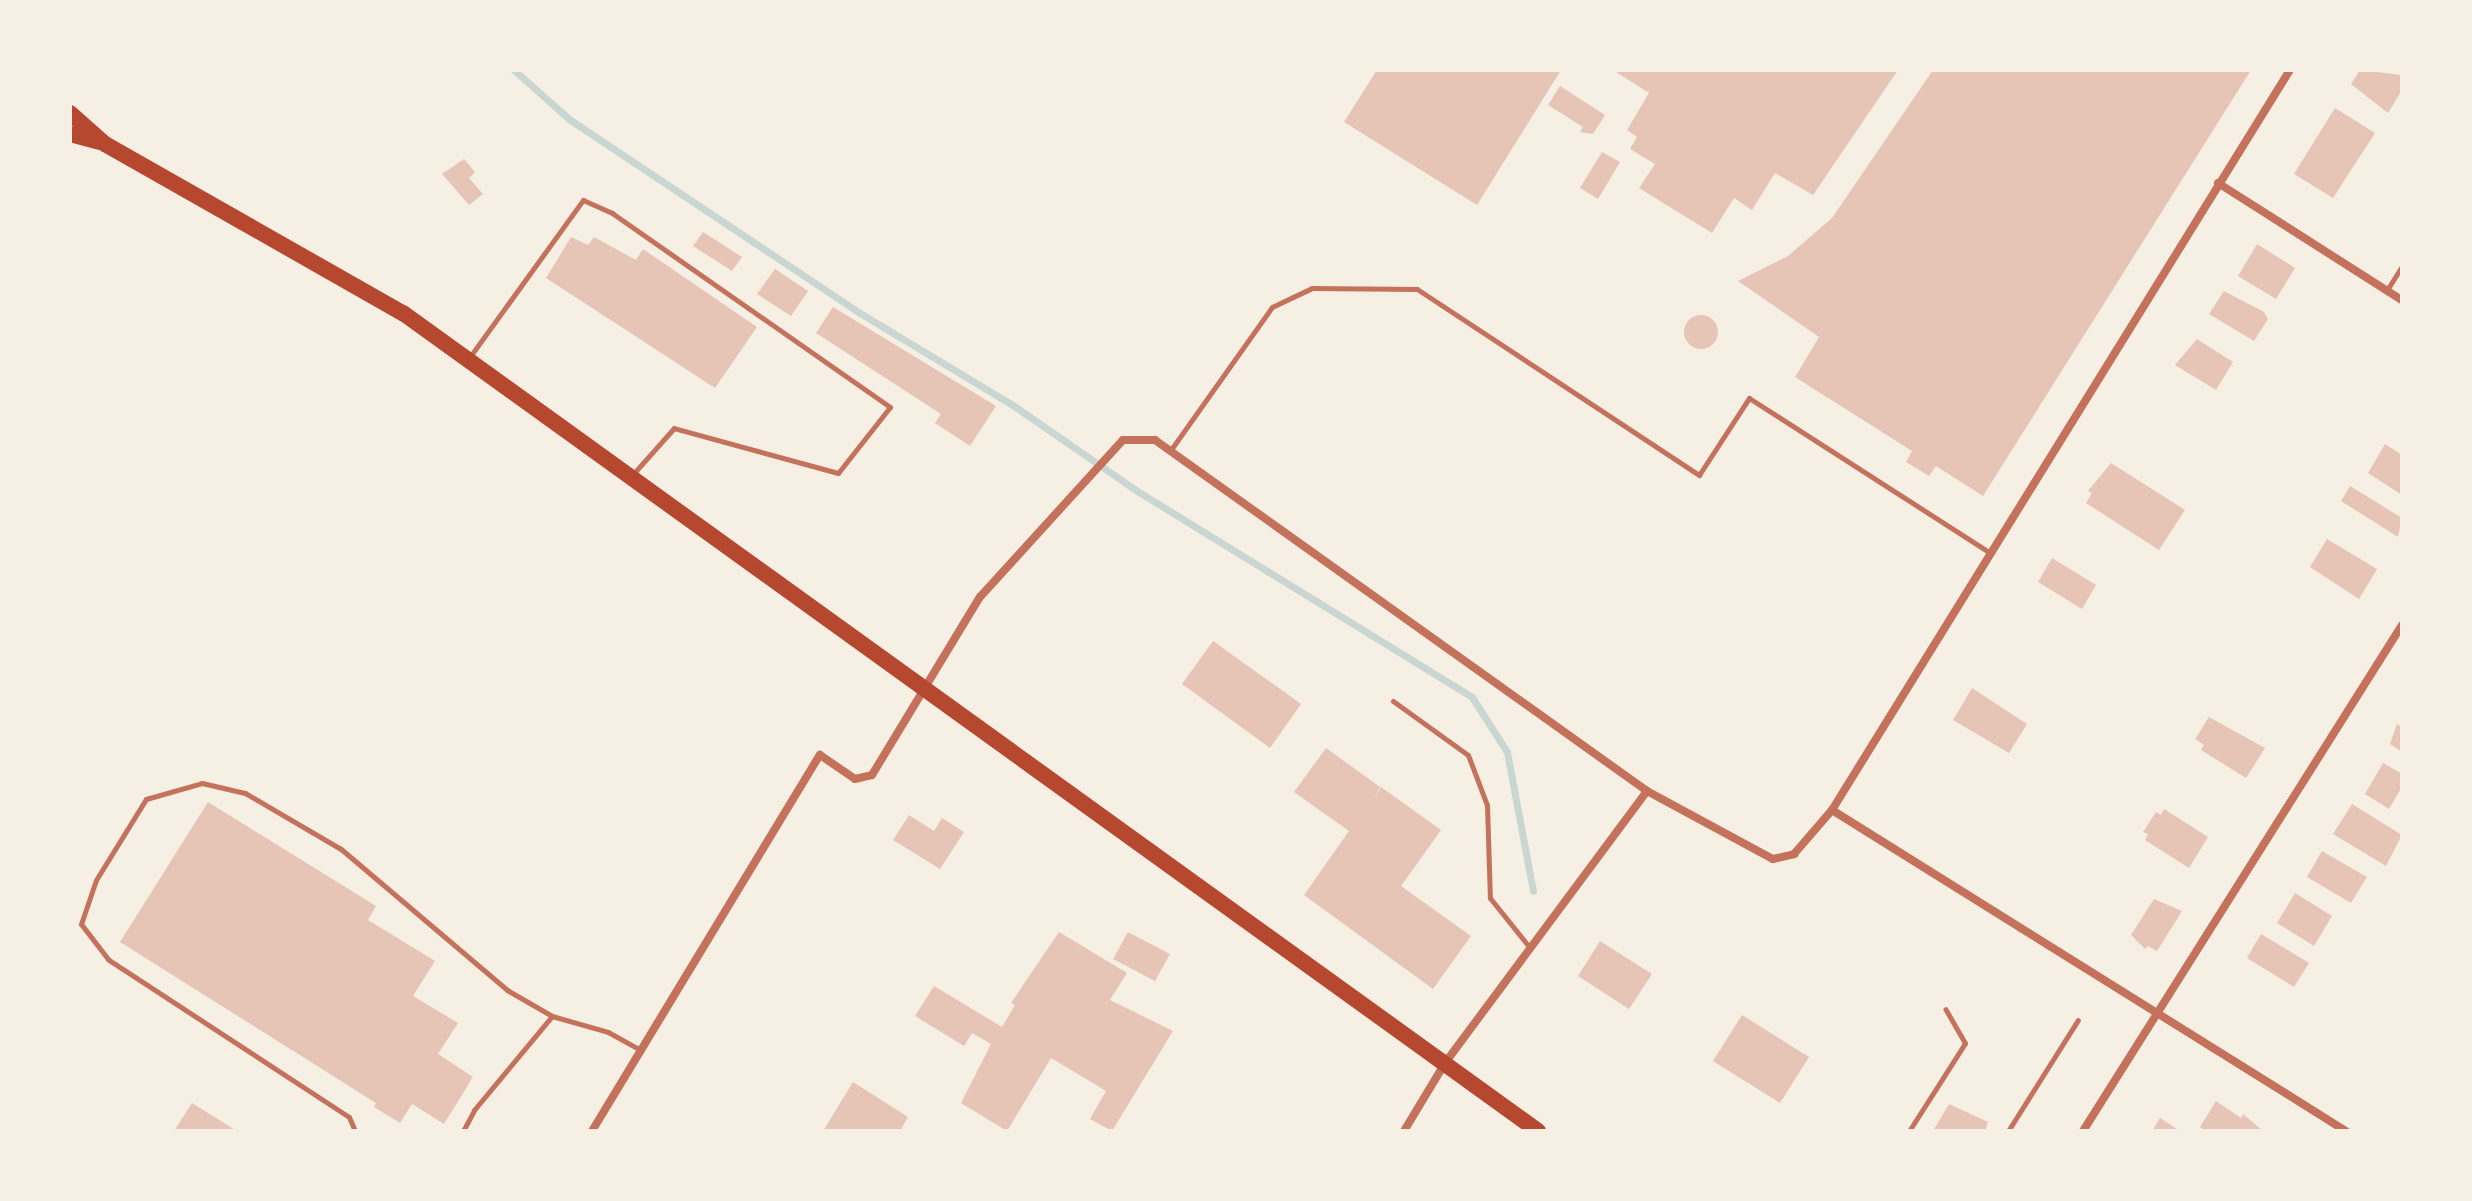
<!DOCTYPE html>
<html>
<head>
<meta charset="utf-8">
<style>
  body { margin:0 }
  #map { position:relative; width:2472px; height:1201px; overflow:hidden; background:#f6efe4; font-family:"DejaVu Sans",sans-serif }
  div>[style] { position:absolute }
  .stream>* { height:7px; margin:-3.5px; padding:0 3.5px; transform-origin:3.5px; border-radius:3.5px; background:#c9d6d2 }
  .building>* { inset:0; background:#e6c5b7 }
  .round { border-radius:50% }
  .service>* { height:5px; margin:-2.5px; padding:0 2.5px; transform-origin:2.5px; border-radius:2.5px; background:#c5725c }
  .minor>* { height:8px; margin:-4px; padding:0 4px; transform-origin:4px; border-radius:4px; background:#c5725c }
  .primary>* { height:16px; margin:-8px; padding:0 8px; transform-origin:8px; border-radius:8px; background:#b5482f }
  span { translate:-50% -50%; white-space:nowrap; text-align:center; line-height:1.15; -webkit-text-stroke:6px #f6efe4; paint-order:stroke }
  .frame { position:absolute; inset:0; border:72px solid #f6efe4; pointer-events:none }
</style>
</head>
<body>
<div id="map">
  <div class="stream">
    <i style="left:514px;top:70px;width:74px;rotate:41.7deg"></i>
    <i style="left:569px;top:119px;width:344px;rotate:33.7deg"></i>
    <i style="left:855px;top:310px;width:182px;rotate:31.1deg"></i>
    <i style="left:1011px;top:404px;width:150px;rotate:34.6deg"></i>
    <i style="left:1134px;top:489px;width:397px;rotate:31.6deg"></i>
    <i style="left:1472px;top:697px;width:65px;rotate:57.5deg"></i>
    <i style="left:1507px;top:752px;width:141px;rotate:79.4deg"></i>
  </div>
  <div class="building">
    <i style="clip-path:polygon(1377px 70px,1561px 70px,1477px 205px,1344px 122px)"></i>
    <i style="clip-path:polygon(1613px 70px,1898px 70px,1813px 195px,1775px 173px,1752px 210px,1734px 198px,1712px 233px,1639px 188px,1655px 164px,1630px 149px,1637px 137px,1627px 130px,1649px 93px)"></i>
    <i style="clip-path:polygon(1933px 70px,2251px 70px,1983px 496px,1936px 466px,1929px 476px,1906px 462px,1912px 451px,1795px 377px,1819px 337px,1738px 281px,1788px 256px,1832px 218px)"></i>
    <i style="clip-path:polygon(2360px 70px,2402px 75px,2402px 90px,2388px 113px,2351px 84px)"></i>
    <i style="clip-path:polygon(1560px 86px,1605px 115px,1593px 134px,1580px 132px,1583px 127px,1548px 105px)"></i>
    <i style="clip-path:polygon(2335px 108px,2375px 133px,2333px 198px,2294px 174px)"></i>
    <i style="clip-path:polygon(1602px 152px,1620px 162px,1598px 199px,1580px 188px)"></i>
    <i style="clip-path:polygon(464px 159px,475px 172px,469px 178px,483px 194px,469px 205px,442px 174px)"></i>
    <i style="clip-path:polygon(703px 232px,742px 257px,732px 271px,693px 246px)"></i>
    <i style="clip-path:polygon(571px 237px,588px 245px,594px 237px,636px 260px,643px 249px,757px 327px,715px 388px,546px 278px)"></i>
    <i style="clip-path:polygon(2257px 244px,2295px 268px,2276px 299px,2238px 276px)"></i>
    <i style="clip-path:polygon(775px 269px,808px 291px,791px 316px,757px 294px)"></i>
    <i style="clip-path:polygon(2224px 291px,2264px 312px,2268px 319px,2254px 341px,2209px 314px)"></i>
    <i style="clip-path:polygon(833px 307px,996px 406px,970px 446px,935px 423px,941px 414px,816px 333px)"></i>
    <i class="round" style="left:1684px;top:315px;width:34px;height:34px"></i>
    <i style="clip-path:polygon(2197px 339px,2233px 362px,2216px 390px,2175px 365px)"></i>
    <i style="clip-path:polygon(2385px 444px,2402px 455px,2402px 495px,2368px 473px)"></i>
    <i style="clip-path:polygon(2111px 463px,2185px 510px,2159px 550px,2086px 503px,2092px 493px,2088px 491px)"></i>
    <i style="clip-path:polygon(2350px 486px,2402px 518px,2398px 537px,2341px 501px)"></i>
    <i style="clip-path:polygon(2327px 539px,2377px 569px,2359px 599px,2310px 567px)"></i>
    <i style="clip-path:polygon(2052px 558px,2096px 585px,2082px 609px,2038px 582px)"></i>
    <i style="clip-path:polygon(1213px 641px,1301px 704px,1270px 748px,1182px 684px)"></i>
    <i style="clip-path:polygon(1972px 688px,2027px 724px,2009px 753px,1953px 720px)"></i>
    <i style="clip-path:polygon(2209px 717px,2265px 748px,2246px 778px,2201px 750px,2204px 745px,2195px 739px)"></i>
    <i style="clip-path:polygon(2397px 724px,2402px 727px,2402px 752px,2390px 744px)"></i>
    <i style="clip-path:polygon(1326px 748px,1380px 787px,1373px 799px,1381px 787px,1441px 830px,1401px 886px,1471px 936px,1433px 989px,1304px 895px,1349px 831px,1294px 792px)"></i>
    <i style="clip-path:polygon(2383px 763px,2402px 774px,2402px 787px,2389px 809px,2365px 794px)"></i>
    <i style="clip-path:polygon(208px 802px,376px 906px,368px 920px,435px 961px,413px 996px,458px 1023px,438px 1054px,473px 1077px,444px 1124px,412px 1104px,400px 1123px,374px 1107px,376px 1103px,120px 942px)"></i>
    <i style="clip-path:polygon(2352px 804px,2402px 835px,2386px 866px,2333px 834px)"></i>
    <i style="clip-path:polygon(2164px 809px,2208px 837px,2189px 868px,2145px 840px,2148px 834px,2143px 832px,2156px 812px,2161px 815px)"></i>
    <i style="clip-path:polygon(909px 815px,934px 831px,942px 818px,964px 832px,940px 869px,893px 840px)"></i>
    <i style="clip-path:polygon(2322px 851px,2367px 877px,2351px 903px,2307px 877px)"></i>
    <i style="clip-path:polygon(2295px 893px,2332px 916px,2314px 946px,2277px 923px)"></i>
    <i style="clip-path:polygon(2154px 899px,2182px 911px,2157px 951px,2148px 946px,2145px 949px,2131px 935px)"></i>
    <i style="clip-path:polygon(1059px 932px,1127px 973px,1110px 1000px,1173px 1031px,1112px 1131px,1090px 1119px,1106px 1091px,1051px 1058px,1007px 1131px,961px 1103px,991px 1044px,972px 1033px,964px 1046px,915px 1016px,934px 986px,1002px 1027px,1015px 1005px,1011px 1003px)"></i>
    <i style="clip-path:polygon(1128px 932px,1170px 954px,1155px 981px,1113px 959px)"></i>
    <i style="clip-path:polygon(2261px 934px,2309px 963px,2294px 987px,2247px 958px)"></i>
    <i style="clip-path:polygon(1600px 941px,1652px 974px,1629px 1009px,1578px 976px)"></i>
    <i style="clip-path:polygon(1742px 1015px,1809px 1057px,1780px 1103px,1713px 1061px)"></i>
    <i style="clip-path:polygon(853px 1082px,908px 1117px,900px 1131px,823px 1131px)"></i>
    <i style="clip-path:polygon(2216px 1101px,2241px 1118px,2243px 1114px,2263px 1131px,2206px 1131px,2200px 1127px)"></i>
    <i style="clip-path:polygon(192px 1103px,237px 1131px,174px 1131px)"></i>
    <i style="clip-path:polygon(1949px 1104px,1988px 1122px,1985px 1131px,1933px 1131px)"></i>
    <i style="clip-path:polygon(2160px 1118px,2180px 1131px,2152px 1131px)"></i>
  </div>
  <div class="service">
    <i style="left:2387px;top:290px;width:28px;rotate:-58deg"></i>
    <i style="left:469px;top:358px;width:195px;rotate:-54.2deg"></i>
    <i style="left:583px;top:200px;width:32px;rotate:24deg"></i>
    <i style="left:612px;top:213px;width:339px;rotate:34.9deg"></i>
    <i style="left:890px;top:407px;width:84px;rotate:128.2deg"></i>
    <i style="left:838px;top:473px;width:170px;rotate:-164.7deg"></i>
    <i style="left:674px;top:428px;width:62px;rotate:131.7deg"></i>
    <i style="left:1170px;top:451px;width:176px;rotate:-54.7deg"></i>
    <i style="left:1272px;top:307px;width:44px;rotate:-25.4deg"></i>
    <i style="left:1312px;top:288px;width:105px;rotate:0.5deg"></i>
    <i style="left:1417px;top:289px;width:338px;rotate:33.4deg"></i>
    <i style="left:1699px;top:475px;width:92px;rotate:-57deg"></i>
    <i style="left:1749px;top:398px;width:287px;rotate:32.7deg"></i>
    <i style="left:1393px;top:701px;width:92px;rotate:35.8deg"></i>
    <i style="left:1468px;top:755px;width:53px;rotate:69.2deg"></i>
    <i style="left:1487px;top:805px;width:93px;rotate:88.2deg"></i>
    <i style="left:1490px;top:898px;width:64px;rotate:51.3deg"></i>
    <i style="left:355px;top:1131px;width:15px;rotate:-113deg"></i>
    <i style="left:349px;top:1117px;width:288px;rotate:-146.8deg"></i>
    <i style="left:108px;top:959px;width:44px;rotate:-127.6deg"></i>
    <i style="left:81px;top:924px;width:46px;rotate:-71.2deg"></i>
    <i style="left:96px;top:880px;width:95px;rotate:-58.3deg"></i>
    <i style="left:146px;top:799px;width:58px;rotate:-15.9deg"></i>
    <i style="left:202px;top:783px;width:44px;rotate:13.1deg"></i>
    <i style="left:245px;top:793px;width:111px;rotate:30.3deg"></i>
    <i style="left:341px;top:849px;width:218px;rotate:40.3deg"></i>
    <i style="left:507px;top:990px;width:52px;rotate:30deg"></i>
    <i style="left:552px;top:1016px;width:58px;rotate:15.9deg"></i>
    <i style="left:608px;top:1032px;width:38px;rotate:29deg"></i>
    <i style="left:463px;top:1131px;width:24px;rotate:-62deg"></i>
    <i style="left:474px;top:1110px;width:122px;rotate:-50.3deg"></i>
    <i style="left:1909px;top:1131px;width:104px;rotate:-57.5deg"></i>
    <i style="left:1965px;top:1043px;width:39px;rotate:-120deg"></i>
    <i style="left:2008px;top:1131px;width:131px;rotate:-57.8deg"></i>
  </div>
  <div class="minor">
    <i style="left:2218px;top:183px;width:218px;rotate:32.5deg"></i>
    <i style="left:1832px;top:810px;width:606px;rotate:31.99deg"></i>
    <i style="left:592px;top:1131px;width:440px;rotate:-58.8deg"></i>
    <i style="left:820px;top:755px;width:42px;rotate:34.4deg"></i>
    <i style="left:855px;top:779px;width:17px;rotate:-13deg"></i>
    <i style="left:872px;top:775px;width:208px;rotate:-58.8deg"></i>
    <i style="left:980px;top:597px;width:212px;rotate:-47.7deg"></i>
    <i style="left:1123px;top:440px;width:32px"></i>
    <i style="left:1155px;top:440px;width:604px;rotate:35.5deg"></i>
    <i style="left:1647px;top:791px;width:143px;rotate:28.4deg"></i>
    <i style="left:1773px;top:859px;width:22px;rotate:-13deg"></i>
    <i style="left:1794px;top:854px;width:58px;rotate:-49.2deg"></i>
    <i style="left:1832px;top:810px;width:870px;rotate:-58.25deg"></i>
    <i style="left:1404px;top:1131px;width:79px;rotate:-58.9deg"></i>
    <i style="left:1445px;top:1063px;width:339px;rotate:-53.4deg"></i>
    <i style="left:2083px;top:1131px;width:598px;rotate:-57.77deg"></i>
  </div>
  <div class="primary">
    <i style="left:70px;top:113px;width:47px;rotate:41.5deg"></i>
    <i style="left:105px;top:144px;width:343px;rotate:29.6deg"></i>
    <i style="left:403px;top:313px;width:1399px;rotate:35.78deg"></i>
    <i style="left:70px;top:134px;width:31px;rotate:15deg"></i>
  </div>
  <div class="frame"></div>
</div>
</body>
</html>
